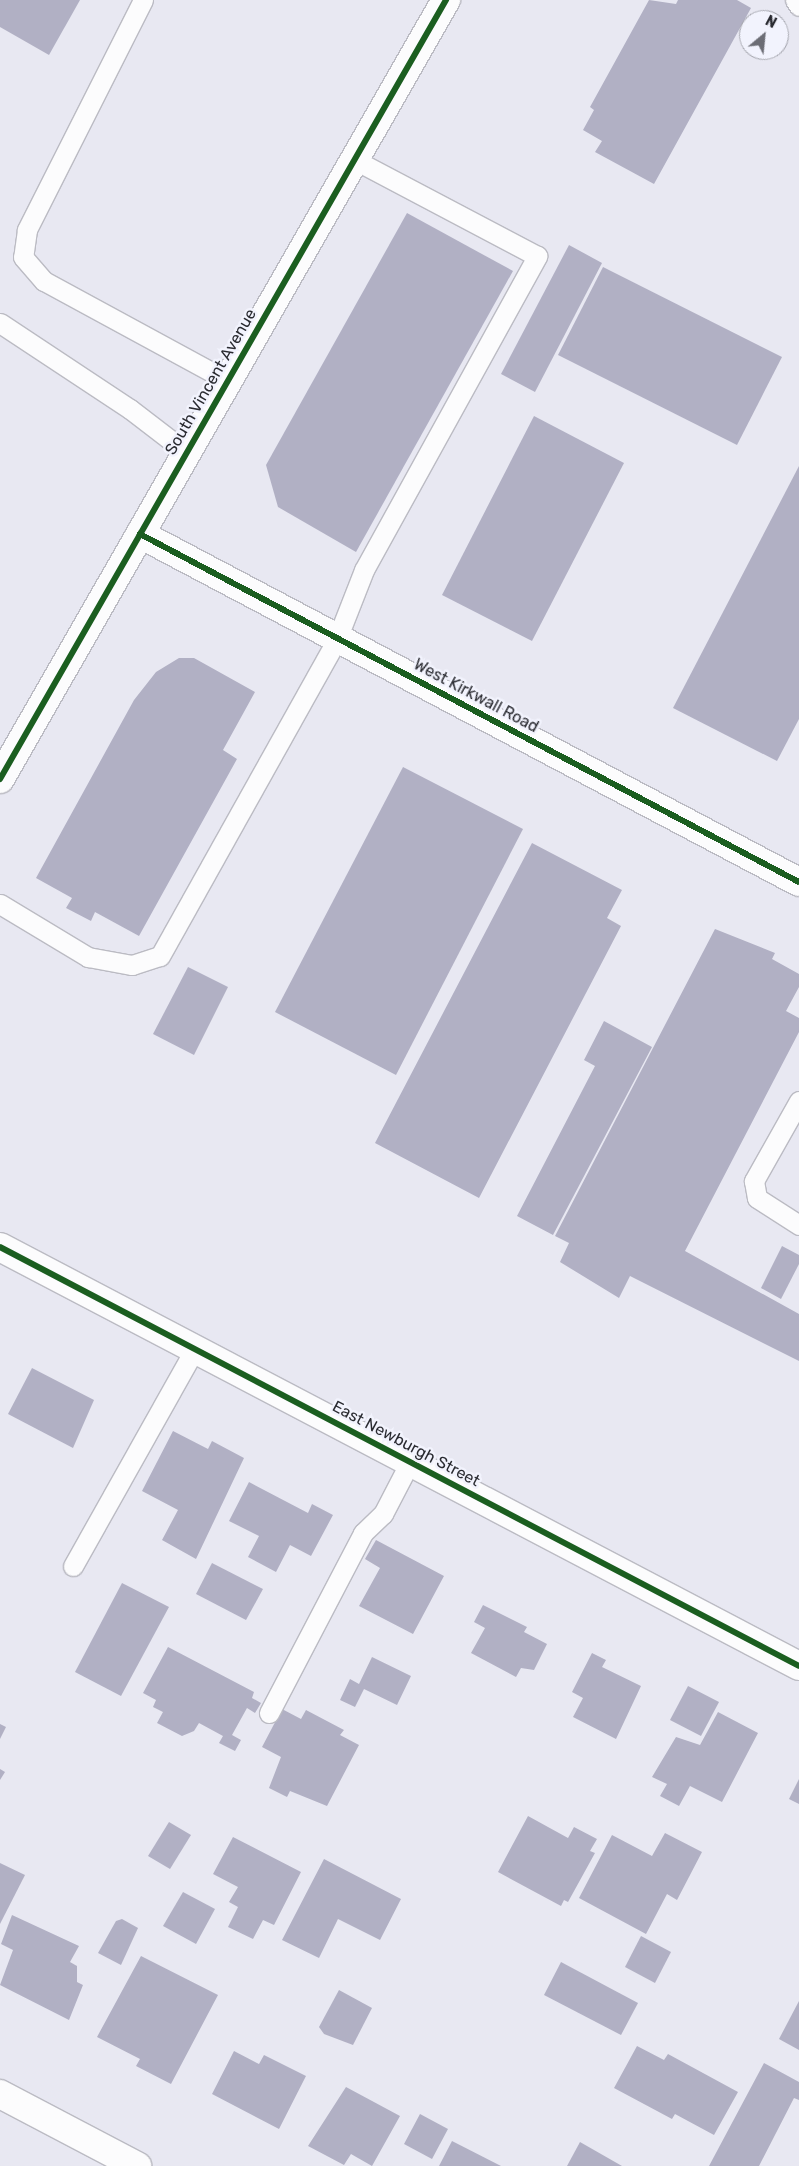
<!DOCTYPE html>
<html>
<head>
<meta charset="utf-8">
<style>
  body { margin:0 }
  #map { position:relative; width:799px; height:2166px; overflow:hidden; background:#e8e8f2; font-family:Rubik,sans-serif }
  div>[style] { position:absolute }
  .building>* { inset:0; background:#b1b0c4 }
  .roads { filter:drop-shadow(1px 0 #bbbbc3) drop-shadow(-1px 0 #bbbbc3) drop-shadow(0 1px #bbbbc3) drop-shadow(0 -1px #bbbbc3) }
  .lane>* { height:19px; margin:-9.5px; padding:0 9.5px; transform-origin:9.5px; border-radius:9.5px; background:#fcfcfd }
  .street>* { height:28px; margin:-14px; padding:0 14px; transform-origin:14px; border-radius:14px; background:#fcfcfd }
  .secondary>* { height:28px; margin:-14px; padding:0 14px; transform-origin:14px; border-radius:14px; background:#fcfcfd }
  .cycleway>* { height:6px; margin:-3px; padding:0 3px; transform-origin:3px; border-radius:3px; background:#1b5e20 }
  span { translate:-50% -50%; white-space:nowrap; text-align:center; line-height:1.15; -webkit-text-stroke:5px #f2f3fd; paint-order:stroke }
  .street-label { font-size:16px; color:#2a2b31 }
  .north { position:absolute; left:739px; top:10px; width:50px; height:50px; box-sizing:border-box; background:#f2f3fd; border:1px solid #a2a3ab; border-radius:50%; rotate:28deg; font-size:14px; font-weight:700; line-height:20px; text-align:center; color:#2a2b31 }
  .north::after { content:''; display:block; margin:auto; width:18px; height:22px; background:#6c6d75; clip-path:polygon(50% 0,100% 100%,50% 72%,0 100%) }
</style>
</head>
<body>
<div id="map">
  <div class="building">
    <i style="clip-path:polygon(0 0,80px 0,49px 55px,0 27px)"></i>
    <i style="clip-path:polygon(649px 0,676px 4px,678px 0,737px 0,751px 8px,654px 184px,595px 152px,602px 141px,583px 130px,594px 110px,590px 107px)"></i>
    <i style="clip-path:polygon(407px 213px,513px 271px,356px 552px,278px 507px,266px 465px)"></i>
    <i style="clip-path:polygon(569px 245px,602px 263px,535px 392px,501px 374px)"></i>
    <i style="clip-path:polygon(603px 267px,782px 357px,737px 445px,558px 355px)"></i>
    <i style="clip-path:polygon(534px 416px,624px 463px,532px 641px,442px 595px)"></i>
    <i style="clip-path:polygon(799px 466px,799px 719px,777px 761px,673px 708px)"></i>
    <i style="clip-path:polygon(179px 658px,194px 658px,255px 692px,223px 750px,237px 759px,139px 936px,95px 912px,91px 921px,66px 908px,72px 898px,36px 878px,134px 700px,156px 672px)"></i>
    <i style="clip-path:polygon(403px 767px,523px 829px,396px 1075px,275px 1012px)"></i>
    <i style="clip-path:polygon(532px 843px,622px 890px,607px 918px,621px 926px,479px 1198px,375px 1143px)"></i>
    <i style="clip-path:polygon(715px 929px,775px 953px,772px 959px,799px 974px,799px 987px,786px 1011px,799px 1018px,799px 1032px,685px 1251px,799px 1314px,799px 1361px,630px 1276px,619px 1298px,560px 1262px,569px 1243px,555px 1236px)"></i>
    <i style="clip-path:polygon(188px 967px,228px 987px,194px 1055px,153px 1034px)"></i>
    <i style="clip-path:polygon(604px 1021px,652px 1047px,553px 1235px,517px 1216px,595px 1066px,584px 1060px)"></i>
    <i style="clip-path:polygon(782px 1246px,799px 1255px,799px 1264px,781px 1299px,761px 1288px)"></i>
    <i style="clip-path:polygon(32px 1368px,94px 1400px,73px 1448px,8px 1414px)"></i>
    <i style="clip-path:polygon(173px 1431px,208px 1449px,212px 1441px,244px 1458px,196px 1559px,162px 1540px,178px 1510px,142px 1491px)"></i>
    <i style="clip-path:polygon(249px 1482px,308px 1513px,312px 1504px,333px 1515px,311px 1556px,290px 1545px,276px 1572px,248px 1557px,259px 1536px,229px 1521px)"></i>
    <i style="clip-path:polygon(376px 1540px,444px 1576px,413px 1634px,359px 1606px,380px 1568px,365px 1559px)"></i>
    <i style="clip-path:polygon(212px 1563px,263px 1589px,246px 1620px,196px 1594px)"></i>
    <i style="clip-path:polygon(122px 1583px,169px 1607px,121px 1696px,75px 1672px)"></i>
    <i style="clip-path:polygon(483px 1605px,527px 1627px,524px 1632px,547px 1644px,534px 1670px,521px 1668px,516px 1677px,471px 1653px,485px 1628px,474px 1622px)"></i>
    <i style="clip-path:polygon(168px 1647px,254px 1692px,252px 1698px,261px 1703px,255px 1713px,247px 1708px,232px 1735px,241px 1740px,235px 1751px,219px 1743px,223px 1736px,199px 1723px,194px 1731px,182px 1736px,157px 1723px,163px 1712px,153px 1707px,156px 1700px,143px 1693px)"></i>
    <i style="clip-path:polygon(592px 1653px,606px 1660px,602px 1667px,641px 1686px,616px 1739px,573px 1717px,583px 1698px,572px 1692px)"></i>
    <i style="clip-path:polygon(372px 1657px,411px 1676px,397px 1705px,364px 1689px,355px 1707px,340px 1700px,350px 1679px,359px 1684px)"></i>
    <i style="clip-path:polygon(688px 1686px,719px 1702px,701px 1736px,670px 1720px)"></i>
    <i style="clip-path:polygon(282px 1709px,301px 1719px,306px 1710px,344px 1730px,340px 1735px,359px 1745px,327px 1806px,290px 1791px,287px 1797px,269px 1788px,281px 1757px,262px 1747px)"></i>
    <i style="clip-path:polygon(718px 1712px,758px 1733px,722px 1802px,690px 1786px,679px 1806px,660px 1796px,667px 1784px,652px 1777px,676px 1737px,700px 1745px)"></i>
    <i style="clip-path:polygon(0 1724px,6px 1727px,0 1739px)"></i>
    <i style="clip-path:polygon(0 1769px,5px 1772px,0 1780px)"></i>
    <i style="clip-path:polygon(799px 1779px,799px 1804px,789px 1799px)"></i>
    <i style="clip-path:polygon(528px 1816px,568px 1838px,574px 1827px,597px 1839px,590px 1851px,595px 1853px,568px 1902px,564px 1900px,561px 1906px,498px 1872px)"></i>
    <i style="clip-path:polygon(169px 1822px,191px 1835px,170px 1869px,148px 1856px)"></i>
    <i style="clip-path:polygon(665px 1833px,702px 1852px,677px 1900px,667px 1894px,646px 1934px,579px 1898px,612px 1835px,652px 1856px)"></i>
    <i style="clip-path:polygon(233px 1837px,301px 1872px,274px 1925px,263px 1920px,253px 1939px,228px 1927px,238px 1907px,229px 1902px,238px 1887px,213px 1874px)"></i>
    <i style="clip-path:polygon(324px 1859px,401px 1899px,380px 1940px,338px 1919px,319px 1958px,282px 1940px)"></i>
    <i style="clip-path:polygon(0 1863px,25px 1875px,0 1924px)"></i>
    <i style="clip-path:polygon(183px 1892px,215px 1909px,196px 1944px,163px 1926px)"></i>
    <i style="clip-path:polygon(12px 1915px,79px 1946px,70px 1962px,77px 1966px,77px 1982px,83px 1985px,69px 2020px,0 1985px,13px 1950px,1px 1944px)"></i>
    <i style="clip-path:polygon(122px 1919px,138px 1928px,121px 1965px,98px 1953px,116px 1921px)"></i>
    <i style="clip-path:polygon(641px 1936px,671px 1952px,655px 1983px,625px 1967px)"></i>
    <i style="clip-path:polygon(141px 1956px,218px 1995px,171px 2084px,136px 2066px,140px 2059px,97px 2037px)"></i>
    <i style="clip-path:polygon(561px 1962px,638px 2003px,621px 2035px,544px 1995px)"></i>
    <i style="clip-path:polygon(339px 1990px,372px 2008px,353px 2045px,324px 2034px,319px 2027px)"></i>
    <i style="clip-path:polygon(799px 2001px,799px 2050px,779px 2039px)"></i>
    <i style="clip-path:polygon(637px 2046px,664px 2060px,668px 2054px,738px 2092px,714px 2135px,675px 2114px,672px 2119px,614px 2088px)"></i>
    <i style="clip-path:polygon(234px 2051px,259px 2064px,264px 2055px,306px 2076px,279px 2129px,212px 2094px)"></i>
    <i style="clip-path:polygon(764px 2063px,799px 2082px,799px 2100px,794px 2098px,759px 2166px,709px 2166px)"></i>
    <i style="clip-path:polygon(346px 2087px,400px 2116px,372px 2166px,351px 2154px,344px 2165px,308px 2146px)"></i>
    <i style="clip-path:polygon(420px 2114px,448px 2129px,432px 2159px,404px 2144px)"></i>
    <i style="clip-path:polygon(452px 2141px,501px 2166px,439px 2166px)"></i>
    <i style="clip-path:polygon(580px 2142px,622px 2166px,567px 2166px)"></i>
  </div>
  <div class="roads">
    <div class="lane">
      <i style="left:143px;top:0;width:258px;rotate:116.8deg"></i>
      <i style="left:27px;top:230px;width:27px;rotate:98deg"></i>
      <i style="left:23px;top:257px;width:32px;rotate:49deg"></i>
      <i style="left:44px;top:281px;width:209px;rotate:28.5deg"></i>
      <i style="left:795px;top:0;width:7px;rotate:56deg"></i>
      <i style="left:0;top:323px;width:156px;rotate:33.5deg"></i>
      <i style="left:130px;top:409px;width:71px;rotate:37.5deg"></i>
      <i style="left:0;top:904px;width:103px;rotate:31.1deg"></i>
      <i style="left:88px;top:957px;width:45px;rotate:10.3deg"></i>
      <i style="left:132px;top:965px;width:29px;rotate:-18deg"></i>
      <i style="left:160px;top:956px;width:363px;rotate:-60.8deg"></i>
      <i style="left:337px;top:639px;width:74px;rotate:-68.6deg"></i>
      <i style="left:364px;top:570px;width:359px;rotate:-61.1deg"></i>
      <i style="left:537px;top:256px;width:206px;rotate:-152.2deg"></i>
      <i style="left:799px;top:1101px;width:92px;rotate:119.4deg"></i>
      <i style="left:754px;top:1181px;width:17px;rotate:80deg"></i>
      <i style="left:757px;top:1198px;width:50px;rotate:32.7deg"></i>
      <i style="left:73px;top:1566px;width:249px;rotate:-60.7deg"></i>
      <i style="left:269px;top:1713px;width:203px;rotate:-62.4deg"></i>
      <i style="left:363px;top:1533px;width:28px;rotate:-44deg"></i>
      <i style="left:383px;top:1514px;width:59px;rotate:-62.6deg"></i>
    </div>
    <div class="street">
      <i style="left:140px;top:534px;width:745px;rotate:27.84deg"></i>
      <i style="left:0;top:1247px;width:902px;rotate:27.67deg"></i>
      <i style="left:0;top:2094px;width:155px;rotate:27.7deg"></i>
    </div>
    <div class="secondary">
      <i style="left:0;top:779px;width:898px;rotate:-60.21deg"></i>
    </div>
  </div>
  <div class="cycleway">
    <i style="left:140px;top:534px;width:745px;rotate:27.84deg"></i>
    <i style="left:0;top:779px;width:898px;rotate:-60.21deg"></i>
    <i style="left:0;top:1247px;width:902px;rotate:27.67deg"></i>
  </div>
  <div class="street-label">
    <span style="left:211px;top:382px;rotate:-60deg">South Vincent Avenue</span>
    <span style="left:476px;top:696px;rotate:28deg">West Kirkwall Road</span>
    <span style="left:406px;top:1444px;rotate:28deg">East Newburgh Street</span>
  </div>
  <div class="north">N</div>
</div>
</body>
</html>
